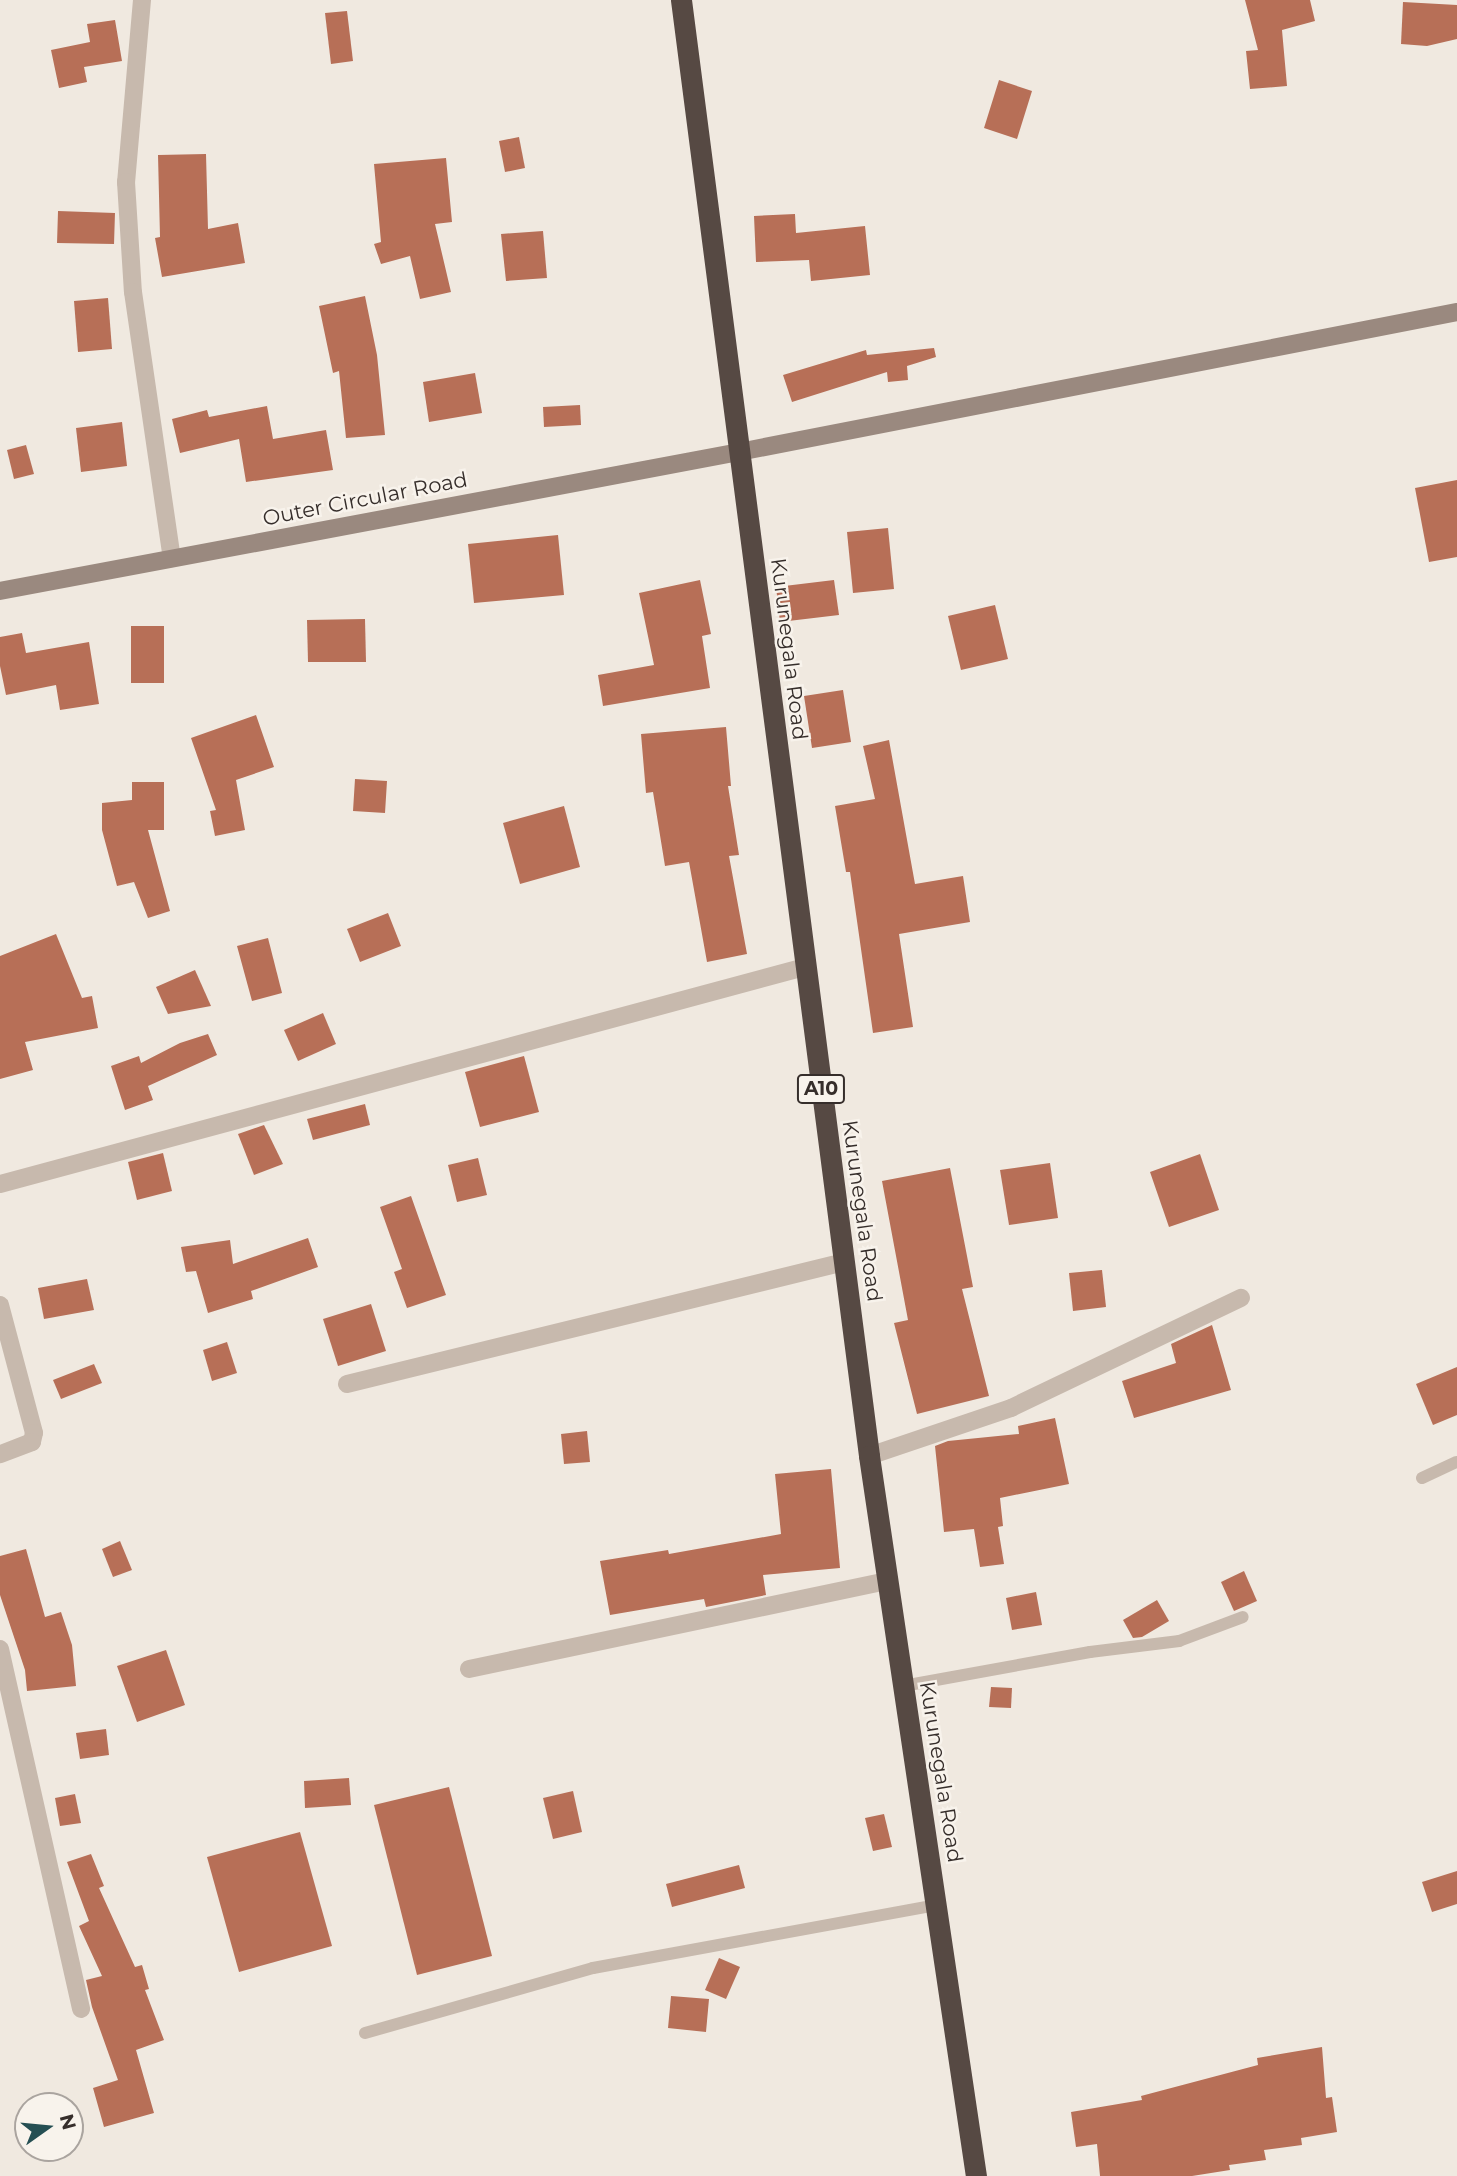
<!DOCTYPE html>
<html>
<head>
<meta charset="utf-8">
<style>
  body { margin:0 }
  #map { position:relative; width:1457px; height:2176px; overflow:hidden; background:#f0e9e0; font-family:Montserrat,sans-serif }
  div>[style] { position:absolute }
  .building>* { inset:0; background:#b76f57 }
  .lane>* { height:12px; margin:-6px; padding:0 6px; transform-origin:6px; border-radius:6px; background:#c7b9ad }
  .street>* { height:18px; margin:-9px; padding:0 9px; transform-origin:9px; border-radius:9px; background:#c7b9ad }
  .secondary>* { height:18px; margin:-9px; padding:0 9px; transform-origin:9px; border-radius:9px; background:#9a897f }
  .highway>* { height:21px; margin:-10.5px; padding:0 10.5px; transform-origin:10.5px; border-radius:10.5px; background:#564943 }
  span { translate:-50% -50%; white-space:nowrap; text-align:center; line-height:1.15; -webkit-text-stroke:5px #f8f3ec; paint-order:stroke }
  .shield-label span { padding:2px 5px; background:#f8f3ec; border:2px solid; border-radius:5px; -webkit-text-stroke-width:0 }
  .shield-label { font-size:19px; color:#362e2b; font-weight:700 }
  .street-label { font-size:21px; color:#362e2b }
  .north { position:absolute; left:14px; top:2092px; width:70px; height:70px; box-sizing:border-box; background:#f8f3ec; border:2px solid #aaa49f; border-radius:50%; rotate:75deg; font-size:19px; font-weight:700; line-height:28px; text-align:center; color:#362e2b }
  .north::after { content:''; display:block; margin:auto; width:24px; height:32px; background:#254f53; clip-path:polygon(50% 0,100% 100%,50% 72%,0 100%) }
</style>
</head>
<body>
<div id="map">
  <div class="building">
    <i style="clip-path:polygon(1245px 0,1310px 0,1315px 21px,1282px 30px,1287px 86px,1250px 89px,1246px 51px,1258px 50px)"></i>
    <i style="clip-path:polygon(1403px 2px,1457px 5px,1457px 39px,1427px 46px,1401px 44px)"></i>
    <i style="clip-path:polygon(347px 11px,353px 61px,331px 64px,325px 13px)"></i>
    <i style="clip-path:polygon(115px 20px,122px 61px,84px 67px,87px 82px,59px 88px,51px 50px,90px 42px,87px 24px)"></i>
    <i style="clip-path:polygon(999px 80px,1032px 91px,1017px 139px,984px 128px)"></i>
    <i style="clip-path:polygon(519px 137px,525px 168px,505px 172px,499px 141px)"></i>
    <i style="clip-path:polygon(206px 154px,208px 229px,238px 223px,245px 263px,162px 277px,155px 238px,160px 237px,158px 155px)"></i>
    <i style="clip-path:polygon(446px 158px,452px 222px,435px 224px,451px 292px,420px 299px,410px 256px,381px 264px,374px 244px,381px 242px,374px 164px)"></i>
    <i style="clip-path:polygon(58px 211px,115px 213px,114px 244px,57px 243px)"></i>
    <i style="clip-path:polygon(795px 214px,796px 233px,865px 226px,870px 275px,811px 281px,809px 260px,756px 262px,754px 216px)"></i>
    <i style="clip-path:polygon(543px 231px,547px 278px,506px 281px,501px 234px)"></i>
    <i style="clip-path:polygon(365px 296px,377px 355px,385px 435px,346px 438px,339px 371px,333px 373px,319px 306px)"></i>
    <i style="clip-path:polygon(108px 298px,112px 349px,78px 352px,74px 301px)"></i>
    <i style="clip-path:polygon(934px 348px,936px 357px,907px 366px,908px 380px,888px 382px,887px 372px,792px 402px,783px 375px,866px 350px,867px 355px)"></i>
    <i style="clip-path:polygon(475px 373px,482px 413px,429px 422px,423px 382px)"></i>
    <i style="clip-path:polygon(580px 405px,581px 425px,544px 427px,543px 407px)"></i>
    <i style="clip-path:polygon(267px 406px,273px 439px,326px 430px,333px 470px,246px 482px,239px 439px,180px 453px,172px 419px,207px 410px,209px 417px)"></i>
    <i style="clip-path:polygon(122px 422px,127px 466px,81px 472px,76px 428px)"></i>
    <i style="clip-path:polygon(26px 445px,34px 474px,14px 479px,7px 450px)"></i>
    <i style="clip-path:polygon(1457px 480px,1457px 557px,1429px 562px,1415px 488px)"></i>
    <i style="clip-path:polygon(888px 528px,894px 589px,853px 593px,847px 532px)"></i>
    <i style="clip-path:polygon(558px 535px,564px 595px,474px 603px,468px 544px)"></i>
    <i style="clip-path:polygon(700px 580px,711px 634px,702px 636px,710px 688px,603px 706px,598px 675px,654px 665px,639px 593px)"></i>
    <i style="clip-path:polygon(834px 580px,839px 615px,780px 622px,776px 587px)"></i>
    <i style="clip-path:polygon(995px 605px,1008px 659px,961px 670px,948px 616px)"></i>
    <i style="clip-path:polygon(365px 619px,366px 662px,308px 662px,307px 620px)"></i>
    <i style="clip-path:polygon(131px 626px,164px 626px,164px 683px,131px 683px)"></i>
    <i style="clip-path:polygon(22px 633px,26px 653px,89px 642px,99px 704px,60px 710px,56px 685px,6px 695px,0 666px,0 637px)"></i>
    <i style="clip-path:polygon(843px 690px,851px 742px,812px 748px,804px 696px)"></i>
    <i style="clip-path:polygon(256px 715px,274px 767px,236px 780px,245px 830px,215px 836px,210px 811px,216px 810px,191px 738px)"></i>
    <i style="clip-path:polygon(726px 727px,731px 786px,728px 786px,739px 855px,729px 856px,747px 954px,707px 962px,689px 862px,665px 866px,653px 792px,646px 793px,641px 734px)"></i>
    <i style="clip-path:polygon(889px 740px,915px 884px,963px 876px,970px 922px,899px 934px,913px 1027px,873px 1033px,850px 872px,846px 872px,835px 806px,875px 799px,863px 746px)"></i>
    <i style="clip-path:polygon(355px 779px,387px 781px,385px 813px,353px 811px)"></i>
    <i style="clip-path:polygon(132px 782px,164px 782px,164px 830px,148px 830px,170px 911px,148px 918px,134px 882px,117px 886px,102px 830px,102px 803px,132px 800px)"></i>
    <i style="clip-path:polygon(564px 806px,580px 867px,520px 884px,503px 823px)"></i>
    <i style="clip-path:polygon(388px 913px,401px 946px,360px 962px,347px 929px)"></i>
    <i style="clip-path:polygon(56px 934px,82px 998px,92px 996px,98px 1028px,25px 1042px,33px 1070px,0 1079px,0 956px)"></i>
    <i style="clip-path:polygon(268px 938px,282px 993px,252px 1001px,237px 946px)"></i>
    <i style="clip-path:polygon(195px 970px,211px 1006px,168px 1014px,156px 987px)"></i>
    <i style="clip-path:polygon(323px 1013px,336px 1044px,298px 1061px,284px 1030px)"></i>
    <i style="clip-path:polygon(208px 1034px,217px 1055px,148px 1086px,153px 1100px,125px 1110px,111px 1066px,139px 1056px,141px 1063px,180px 1043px)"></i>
    <i style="clip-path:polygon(524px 1056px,539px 1112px,480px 1127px,465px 1072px)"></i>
    <i style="clip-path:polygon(365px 1104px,370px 1125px,313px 1140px,307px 1119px)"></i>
    <i style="clip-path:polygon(264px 1125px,283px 1164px,254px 1175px,238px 1134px)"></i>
    <i style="clip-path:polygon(163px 1153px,172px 1191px,137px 1200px,128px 1162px)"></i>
    <i style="clip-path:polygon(1200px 1154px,1219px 1210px,1169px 1227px,1150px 1172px)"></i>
    <i style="clip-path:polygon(478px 1158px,487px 1195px,457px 1202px,448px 1165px)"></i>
    <i style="clip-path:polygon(1050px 1163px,1058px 1218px,1009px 1225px,1000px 1170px)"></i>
    <i style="clip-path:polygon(950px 1168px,973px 1287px,962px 1289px,989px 1396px,917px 1414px,894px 1323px,908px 1320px,882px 1181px)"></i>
    <i style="clip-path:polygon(411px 1196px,446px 1295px,407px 1308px,394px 1272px,402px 1269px,380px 1207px)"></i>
    <i style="clip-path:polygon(308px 1238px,318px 1267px,251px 1291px,253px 1299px,208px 1313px,196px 1271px,186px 1272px,181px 1247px,230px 1240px,233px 1264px)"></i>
    <i style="clip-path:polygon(1102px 1270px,1106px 1307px,1073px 1311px,1069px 1273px)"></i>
    <i style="clip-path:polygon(87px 1279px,94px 1310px,44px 1319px,38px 1288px)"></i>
    <i style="clip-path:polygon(371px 1304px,386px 1351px,338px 1366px,323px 1319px)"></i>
    <i style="clip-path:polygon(1212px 1325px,1231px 1390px,1134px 1418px,1122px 1381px,1176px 1363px,1171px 1344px)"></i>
    <i style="clip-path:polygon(227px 1342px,237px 1373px,212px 1381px,203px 1350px)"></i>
    <i style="clip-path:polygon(94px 1364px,102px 1383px,61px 1399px,53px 1380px)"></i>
    <i style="clip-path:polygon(1457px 1367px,1457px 1415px,1433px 1425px,1416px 1384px)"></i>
    <i style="clip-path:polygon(1055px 1418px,1069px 1484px,1000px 1498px,1003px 1526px,998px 1527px,1004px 1564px,980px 1567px,974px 1529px,944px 1532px,935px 1446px,948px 1441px,1019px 1434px,1018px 1426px)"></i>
    <i style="clip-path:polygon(587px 1431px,590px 1462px,564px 1464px,561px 1434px)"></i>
    <i style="clip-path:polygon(831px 1469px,840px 1568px,763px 1575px,766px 1595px,706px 1607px,704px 1599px,610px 1615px,600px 1561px,668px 1550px,669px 1554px,781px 1534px,775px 1474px)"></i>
    <i style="clip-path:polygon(120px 1541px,132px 1570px,113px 1577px,102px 1549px)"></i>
    <i style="clip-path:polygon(26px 1549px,45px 1617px,61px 1612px,72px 1645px,76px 1686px,27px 1691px,25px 1670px,0 1595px,0 1556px)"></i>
    <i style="clip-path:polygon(1244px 1571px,1257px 1601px,1234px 1611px,1221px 1582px)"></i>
    <i style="clip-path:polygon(1036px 1592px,1042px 1625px,1012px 1630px,1006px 1598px)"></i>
    <i style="clip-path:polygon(1157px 1600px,1169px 1621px,1142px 1637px,1133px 1638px,1123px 1620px)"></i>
    <i style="clip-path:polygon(166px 1650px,185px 1705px,137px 1722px,117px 1666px)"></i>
    <i style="clip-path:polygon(991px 1687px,1012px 1688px,1011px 1708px,989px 1707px)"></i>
    <i style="clip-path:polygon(106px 1729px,109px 1755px,80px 1759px,76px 1733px)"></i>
    <i style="clip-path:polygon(349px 1778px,351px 1805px,305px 1808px,304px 1781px)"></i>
    <i style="clip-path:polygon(449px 1787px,492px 1956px,417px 1975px,374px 1805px)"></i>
    <i style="clip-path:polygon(573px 1791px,582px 1832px,553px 1839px,543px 1798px)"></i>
    <i style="clip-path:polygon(75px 1794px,81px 1823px,60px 1826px,55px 1798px)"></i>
    <i style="clip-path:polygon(884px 1814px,892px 1847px,873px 1851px,865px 1818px)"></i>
    <i style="clip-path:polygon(300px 1832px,332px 1946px,239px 1972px,207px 1857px)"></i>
    <i style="clip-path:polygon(91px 1854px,104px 1886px,99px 1888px,135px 1967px,142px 1965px,149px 1989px,145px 1990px,164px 2040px,136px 2050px,154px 2113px,104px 2127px,93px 2088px,118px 2080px,92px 2007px,86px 1980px,102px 1976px,79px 1926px,89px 1921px,67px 1862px)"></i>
    <i style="clip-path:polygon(739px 1865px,745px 1888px,672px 1907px,666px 1884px)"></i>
    <i style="clip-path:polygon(1457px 1871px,1457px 1904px,1432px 1912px,1422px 1882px)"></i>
    <i style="clip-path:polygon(719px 1958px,740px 1967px,726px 1999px,705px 1990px)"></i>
    <i style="clip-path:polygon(671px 1996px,709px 1999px,706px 2032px,668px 2028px)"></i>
    <i style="clip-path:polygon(1322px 2047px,1326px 2098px,1332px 2097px,1337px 2132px,1301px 2138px,1302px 2145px,1264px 2150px,1266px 2160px,1229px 2165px,1230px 2170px,1192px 2176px,1100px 2176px,1097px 2144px,1076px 2147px,1071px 2112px,1142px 2100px,1141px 2096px,1258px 2065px,1257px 2058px)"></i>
  </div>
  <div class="lane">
    <i style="left:1422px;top:1478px;width:38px;rotate:-25deg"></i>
    <i style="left:903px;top:1686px;width:190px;rotate:-10.3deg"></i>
    <i style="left:1090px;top:1652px;width:90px;rotate:-7deg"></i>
    <i style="left:1179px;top:1641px;width:68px;rotate:-20.6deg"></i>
    <i style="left:365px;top:2033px;width:237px;rotate:-15.9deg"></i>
    <i style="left:593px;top:1968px;width:350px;rotate:-10.4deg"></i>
  </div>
  <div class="street">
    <i style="left:142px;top:0;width:183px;rotate:95deg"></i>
    <i style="left:126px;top:182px;width:110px;rotate:86.4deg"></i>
    <i style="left:133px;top:292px;width:269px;rotate:81.7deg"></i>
    <i style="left:0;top:1184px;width:834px;rotate:-15.09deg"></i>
    <i style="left:0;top:1305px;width:132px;rotate:75.1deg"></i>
    <i style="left:34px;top:1433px;width:9px;rotate:103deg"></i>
    <i style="left:32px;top:1442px;width:34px;rotate:159deg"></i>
    <i style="left:347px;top:1384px;width:512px;rotate:-13.79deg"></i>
    <i style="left:869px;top:1456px;width:150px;rotate:-18.7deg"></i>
    <i style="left:1011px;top:1408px;width:255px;rotate:-25.6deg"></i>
    <i style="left:0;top:1649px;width:369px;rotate:77.3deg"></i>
    <i style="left:469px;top:1669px;width:427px;rotate:-11.9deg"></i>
  </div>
  <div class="secondary">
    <i style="left:0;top:591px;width:752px;rotate:-10.65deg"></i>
    <i style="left:739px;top:452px;width:732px;rotate:-11.03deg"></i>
  </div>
  <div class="highway">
    <i style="left:681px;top:0;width:1468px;rotate:82.64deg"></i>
    <i style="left:869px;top:1456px;width:728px;rotate:81.55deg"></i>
  </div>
  <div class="shield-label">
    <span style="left:821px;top:1089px">A10</span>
  </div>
  <div class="street-label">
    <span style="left:365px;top:499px;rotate:-11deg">Outer Circular Road</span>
    <span style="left:789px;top:649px;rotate:83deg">Kurunegala Road</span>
    <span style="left:862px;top:1211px;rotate:82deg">Kurunegala Road</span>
    <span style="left:941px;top:1772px;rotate:81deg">Kurunegala Road</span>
  </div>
  <div class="north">N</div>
</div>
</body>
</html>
